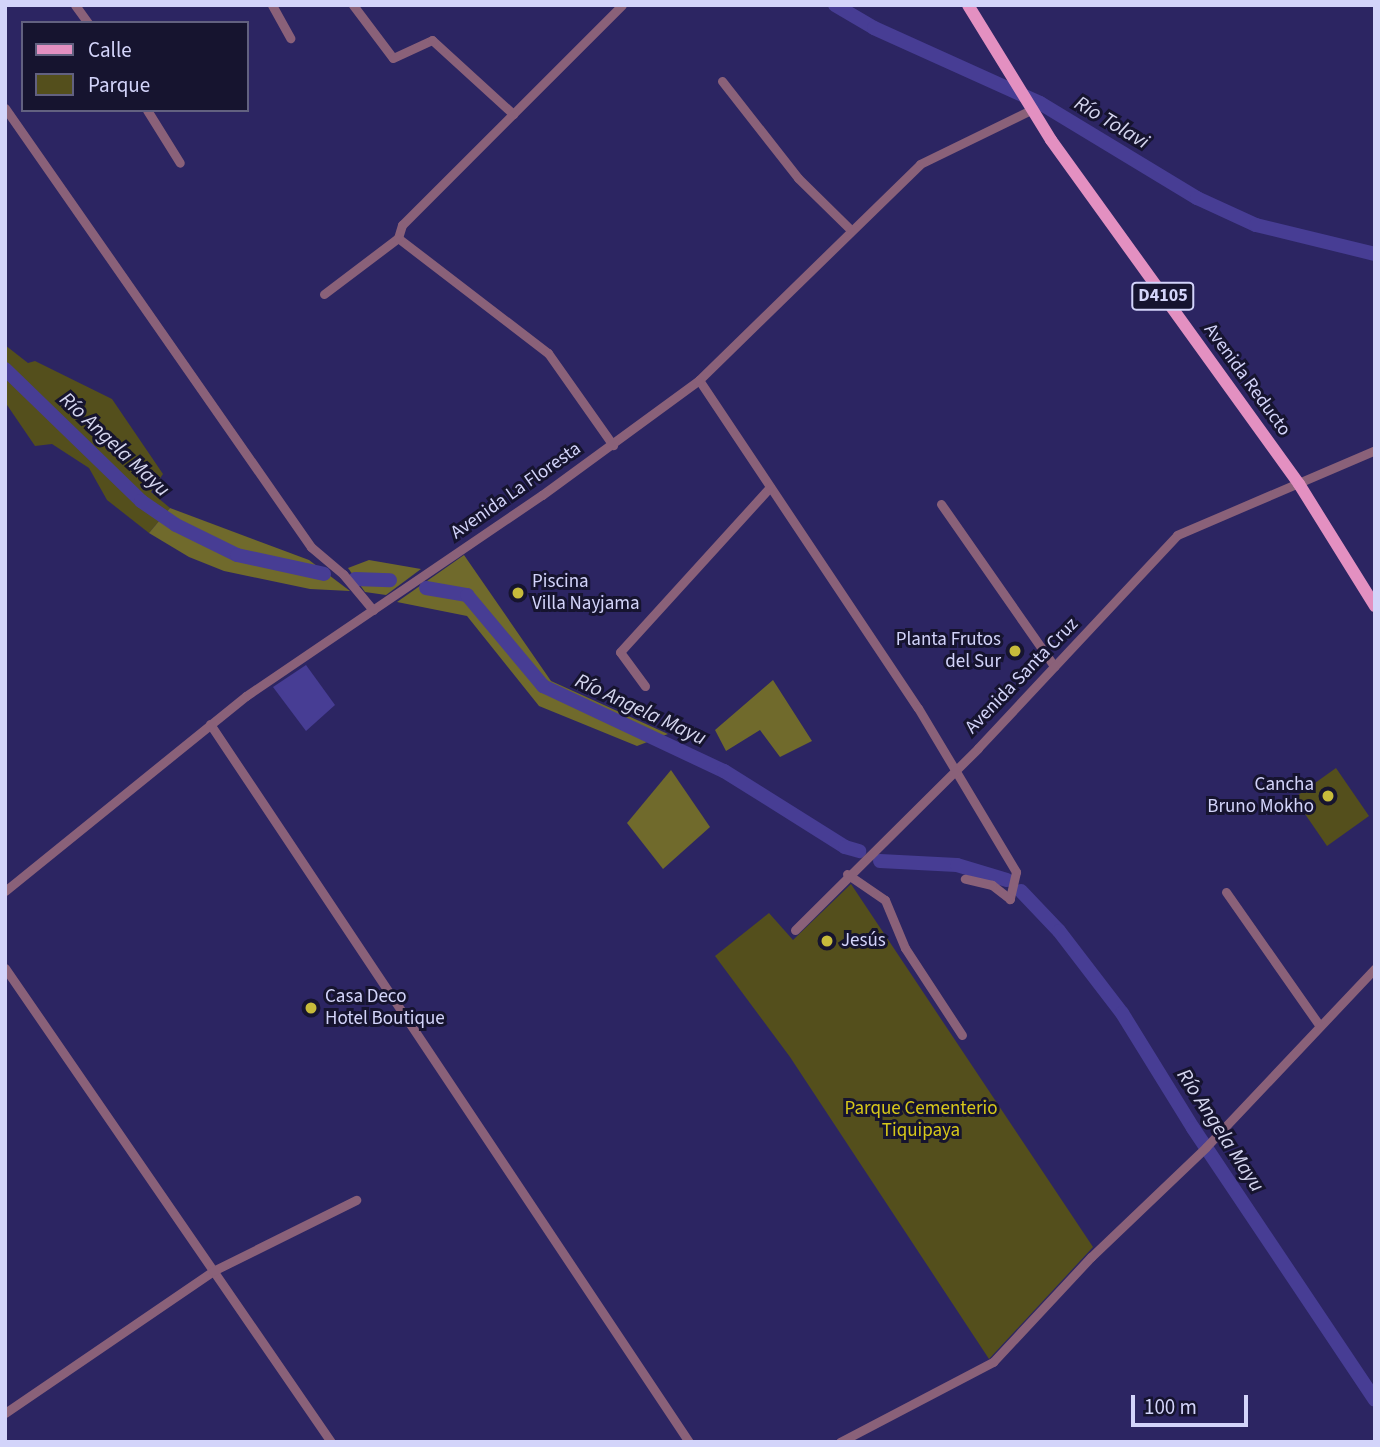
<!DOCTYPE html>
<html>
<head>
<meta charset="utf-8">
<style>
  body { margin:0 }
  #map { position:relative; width:1380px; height:1447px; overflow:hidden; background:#2c2562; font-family:"Source Sans 3",sans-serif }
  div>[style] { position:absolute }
  .green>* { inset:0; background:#544f1c }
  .forest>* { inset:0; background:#706a2c }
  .water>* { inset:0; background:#473d94 }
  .river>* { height:14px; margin:-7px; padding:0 7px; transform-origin:7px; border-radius:7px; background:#473d94 }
  .minor>* { height:9px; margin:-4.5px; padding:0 4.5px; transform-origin:4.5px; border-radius:4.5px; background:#8a6179 }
  .major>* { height:12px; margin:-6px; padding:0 6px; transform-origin:6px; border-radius:6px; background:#e390c1 }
  .dots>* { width:19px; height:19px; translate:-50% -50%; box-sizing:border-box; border:4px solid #16142f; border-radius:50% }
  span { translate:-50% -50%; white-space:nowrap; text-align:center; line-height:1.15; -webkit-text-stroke:6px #16142f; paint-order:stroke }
  .shield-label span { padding:2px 5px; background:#16142f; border:2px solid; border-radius:5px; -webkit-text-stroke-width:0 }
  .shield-label { font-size:18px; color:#d3d4fa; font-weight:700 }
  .street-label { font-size:19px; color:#d3d4fa }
  .poi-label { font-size:19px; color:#d3d4fa }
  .left { translate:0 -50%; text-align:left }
  .right { translate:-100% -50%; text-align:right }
  .park-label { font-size:19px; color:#d7c81a }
  .water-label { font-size:21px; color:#d5d6ef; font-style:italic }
  .frame { position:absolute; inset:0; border:7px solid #d3d4fa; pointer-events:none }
  .legend { position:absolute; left:21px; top:21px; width:228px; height:91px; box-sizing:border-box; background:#16142f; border:2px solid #626180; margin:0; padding:9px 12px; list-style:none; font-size:21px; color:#d3d4fa }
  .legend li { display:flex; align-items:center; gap:14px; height:35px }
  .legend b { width:35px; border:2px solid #626180 }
  .scale { position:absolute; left:1131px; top:1395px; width:117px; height:32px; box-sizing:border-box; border:4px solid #d3d4fa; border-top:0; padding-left:9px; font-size:21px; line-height:24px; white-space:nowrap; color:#d3d4fa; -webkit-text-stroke:5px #16142f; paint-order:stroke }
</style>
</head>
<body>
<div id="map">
  <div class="green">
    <i style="clip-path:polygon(5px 345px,28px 363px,35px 361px,112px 399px,163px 474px,151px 492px,170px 508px,149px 533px,107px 500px,89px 468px,52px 444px,35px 446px,5px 402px)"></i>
    <i style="clip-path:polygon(1336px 768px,1369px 816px,1327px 846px,1294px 798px)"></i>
    <i style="clip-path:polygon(851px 884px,1093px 1247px,989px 1359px,790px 1057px,715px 956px,769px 913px,793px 940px)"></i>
  </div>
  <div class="forest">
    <i style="clip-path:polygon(170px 508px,309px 560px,350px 591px,310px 589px,224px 571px,189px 557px,149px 533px)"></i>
    <i style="clip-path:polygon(464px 555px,551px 681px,668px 734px,637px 746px,539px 706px,467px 616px,397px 602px)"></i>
    <i style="clip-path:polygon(369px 560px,421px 569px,386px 595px,365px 592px,348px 568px)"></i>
    <i style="clip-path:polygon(773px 680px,812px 741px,780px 757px,760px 730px,726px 751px,715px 730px)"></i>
    <i style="clip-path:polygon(671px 770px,710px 827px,663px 869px,627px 823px)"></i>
  </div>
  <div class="water">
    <i style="clip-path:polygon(306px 665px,335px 705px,306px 731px,273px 687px)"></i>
  </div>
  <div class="river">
    <i style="left:835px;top:5px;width:45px;rotate:30.5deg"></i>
    <i style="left:874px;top:28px;width:182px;rotate:24.3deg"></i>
    <i style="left:1040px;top:103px;width:184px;rotate:31.2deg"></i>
    <i style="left:1197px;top:198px;width:65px;rotate:24.6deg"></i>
    <i style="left:1256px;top:225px;width:122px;rotate:13.7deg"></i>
    <i style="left:5px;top:369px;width:190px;rotate:44.1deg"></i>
    <i style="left:141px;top:501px;width:42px;rotate:34.4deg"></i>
    <i style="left:176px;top:525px;width:68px;rotate:26.2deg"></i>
    <i style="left:237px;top:555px;width:89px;rotate:12.3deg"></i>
    <i style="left:355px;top:579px;width:35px;rotate:2deg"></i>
    <i style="left:426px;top:588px;width:42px;rotate:9.7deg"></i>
    <i style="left:467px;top:595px;width:119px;rotate:50.1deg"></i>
    <i style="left:543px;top:686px;width:200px;rotate:25.2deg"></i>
    <i style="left:724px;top:771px;width:143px;rotate:32.1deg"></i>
    <i style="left:845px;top:847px;width:15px;rotate:16deg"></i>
    <i style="left:880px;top:861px;width:77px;rotate:3deg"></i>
    <i style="left:957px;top:865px;width:52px;rotate:16.7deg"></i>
    <i style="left:1021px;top:891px;width:55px;rotate:46.5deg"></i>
    <i style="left:1059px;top:931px;width:103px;rotate:52.5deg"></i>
    <i style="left:1122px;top:1013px;width:135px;rotate:58.3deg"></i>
    <i style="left:1193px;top:1128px;width:327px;rotate:56.2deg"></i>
  </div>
  <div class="minor">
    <i style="left:75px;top:5px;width:22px;rotate:54deg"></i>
    <i style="left:272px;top:5px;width:38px;rotate:61deg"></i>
    <i style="left:353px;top:5px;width:66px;rotate:53deg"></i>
    <i style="left:393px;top:58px;width:43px;rotate:-24.8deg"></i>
    <i style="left:432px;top:40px;width:110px;rotate:42.4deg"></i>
    <i style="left:722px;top:81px;width:123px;rotate:51.9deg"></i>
    <i style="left:798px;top:178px;width:74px;rotate:44.5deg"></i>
    <i style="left:5px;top:108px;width:535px;rotate:55.12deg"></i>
    <i style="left:311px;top:547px;width:42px;rotate:40.2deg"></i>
    <i style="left:343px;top:574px;width:47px;rotate:50.2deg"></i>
    <i style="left:147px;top:110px;width:62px;rotate:58.1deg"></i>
    <i style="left:398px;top:238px;width:189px;rotate:37.5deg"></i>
    <i style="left:548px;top:353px;width:113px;rotate:54.8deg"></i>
    <i style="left:324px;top:294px;width:93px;rotate:-37.1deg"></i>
    <i style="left:398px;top:238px;width:14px;rotate:-73deg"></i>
    <i style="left:402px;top:225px;width:311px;rotate:-45deg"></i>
    <i style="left:699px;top:380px;width:394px;rotate:56.3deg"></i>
    <i style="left:918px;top:708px;width:191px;rotate:59.1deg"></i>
    <i style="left:1016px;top:872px;width:28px;rotate:103deg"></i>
    <i style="left:1010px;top:899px;width:23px;rotate:-142deg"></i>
    <i style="left:992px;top:885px;width:28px;rotate:-167deg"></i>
    <i style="left:941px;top:504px;width:198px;rotate:55.1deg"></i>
    <i style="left:645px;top:686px;width:42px;rotate:-126.3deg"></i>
    <i style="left:620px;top:652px;width:223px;rotate:-47.7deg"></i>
    <i style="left:210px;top:724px;width:863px;rotate:56.29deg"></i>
    <i style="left:847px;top:874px;width:46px;rotate:34.4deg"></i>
    <i style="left:885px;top:900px;width:52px;rotate:67.4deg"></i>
    <i style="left:905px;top:948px;width:104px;rotate:56.8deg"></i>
    <i style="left:5px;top:891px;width:310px;rotate:-39deg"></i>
    <i style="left:246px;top:696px;width:358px;rotate:-34.2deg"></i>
    <i style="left:542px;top:495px;width:195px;rotate:-36.2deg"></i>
    <i style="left:699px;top:380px;width:309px;rotate:-44.3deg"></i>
    <i style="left:920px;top:164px;width:126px;rotate:-26deg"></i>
    <i style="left:1226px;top:892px;width:162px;rotate:55deg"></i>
    <i style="left:795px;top:930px;width:258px;rotate:-44.8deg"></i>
    <i style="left:978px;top:748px;width:291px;rotate:-46.9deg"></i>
    <i style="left:1177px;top:535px;width:215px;rotate:-23.2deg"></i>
    <i style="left:5px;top:968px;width:575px;rotate:55.48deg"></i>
    <i style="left:5px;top:1413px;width:252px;rotate:-34.3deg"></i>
    <i style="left:213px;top:1271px;width:160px;rotate:-26.4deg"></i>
    <i style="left:840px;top:1442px;width:173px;rotate:-27.6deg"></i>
    <i style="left:993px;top:1362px;width:144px;rotate:-47deg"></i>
    <i style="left:1091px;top:1257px;width:159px;rotate:-43.7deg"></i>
    <i style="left:1206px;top:1147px;width:246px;rotate:-46.6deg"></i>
  </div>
  <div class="major">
    <i style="left:968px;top:5px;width:158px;rotate:58.4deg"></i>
    <i style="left:1051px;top:140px;width:424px;rotate:54.2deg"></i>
    <i style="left:1299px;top:484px;width:144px;rotate:58.1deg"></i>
  </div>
  <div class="dots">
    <i style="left:518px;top:593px;background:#c7bb3b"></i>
    <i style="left:1015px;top:651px;background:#c7bb3b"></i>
    <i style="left:1328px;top:796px;background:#c7bb3b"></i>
    <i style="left:827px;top:941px;background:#c7bb3b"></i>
    <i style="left:311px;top:1008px;background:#c7bb3b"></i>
  </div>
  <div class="shield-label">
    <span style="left:1163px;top:296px">D4105</span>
  </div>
  <div class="street-label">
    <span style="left:1247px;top:380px;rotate:54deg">Avenida Reducto</span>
    <span style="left:516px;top:491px;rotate:-35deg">Avenida La Floresta</span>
    <span style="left:1022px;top:676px;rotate:-46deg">Avenida Santa Cruz</span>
  </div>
  <div class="poi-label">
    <span class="left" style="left:532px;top:593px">Piscina<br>Villa Nayjama</span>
    <span class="right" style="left:1001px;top:651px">Planta Frutos<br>del Sur</span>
    <span class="right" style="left:1314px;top:796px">Cancha<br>Bruno Mokho</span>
    <span class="left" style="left:841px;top:941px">Jesús</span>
    <span class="left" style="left:325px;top:1008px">Casa Deco<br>Hotel Boutique</span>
  </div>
  <div class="park-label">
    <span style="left:921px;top:1120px">Parque Cementerio<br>Tiquipaya</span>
  </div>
  <div class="water-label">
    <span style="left:1112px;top:122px;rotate:31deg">Río Tolavi</span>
    <span style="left:115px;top:444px;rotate:43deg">Río Angela Mayu</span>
    <span style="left:641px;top:709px;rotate:25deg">Río Angela Mayu</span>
    <span style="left:1221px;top:1130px;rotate:57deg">Río Angela Mayu</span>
  </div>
  <div class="frame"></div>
  <ul class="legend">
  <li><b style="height:9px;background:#e390c1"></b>Calle</li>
  <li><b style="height:19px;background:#544f1c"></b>Parque</li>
  </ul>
  <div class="scale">100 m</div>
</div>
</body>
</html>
